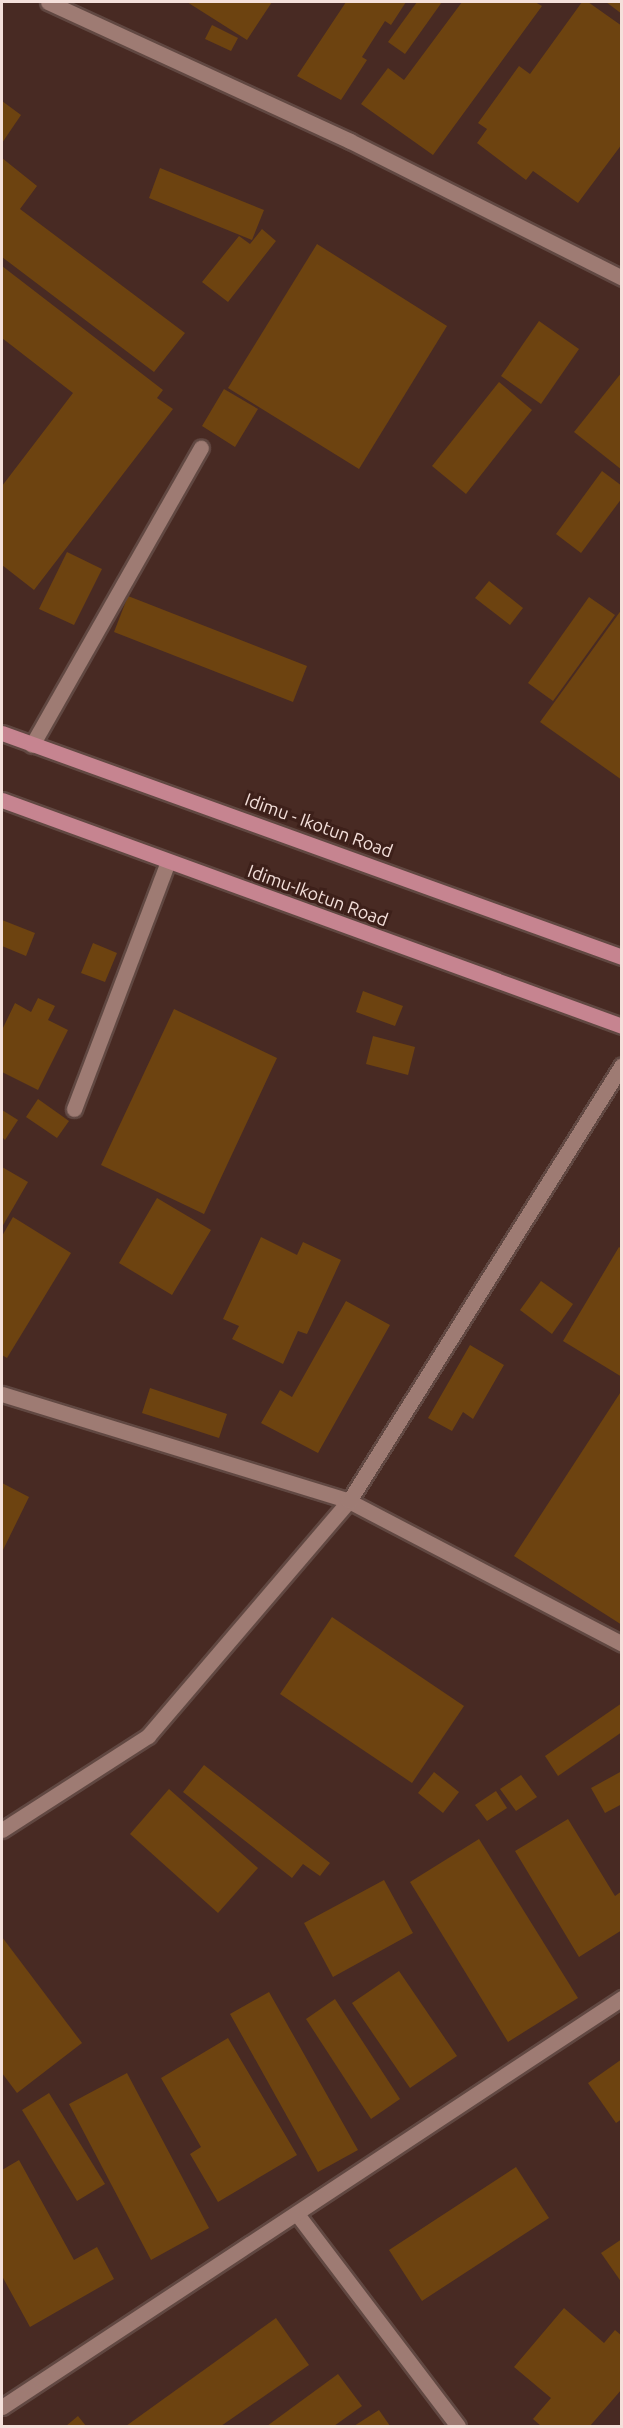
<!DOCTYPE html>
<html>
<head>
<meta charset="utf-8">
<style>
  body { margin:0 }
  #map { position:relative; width:623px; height:2428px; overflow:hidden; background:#482a23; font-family:Ubuntu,sans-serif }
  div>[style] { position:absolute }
  .building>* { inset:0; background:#6d4310 }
  .roads { filter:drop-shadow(2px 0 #614842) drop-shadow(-2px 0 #614842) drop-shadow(0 2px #614842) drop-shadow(0 -2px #614842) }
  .minor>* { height:15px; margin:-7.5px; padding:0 7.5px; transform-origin:7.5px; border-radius:7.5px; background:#9e7b73 }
  .major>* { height:15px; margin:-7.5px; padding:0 7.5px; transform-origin:7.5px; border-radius:7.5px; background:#c68490 }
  span { translate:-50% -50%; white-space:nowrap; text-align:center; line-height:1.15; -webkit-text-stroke:6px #3d201a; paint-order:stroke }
  .street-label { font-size:18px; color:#f4e0db }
  .frame { position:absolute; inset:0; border:3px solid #f4e0db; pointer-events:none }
</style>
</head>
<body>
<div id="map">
  <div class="building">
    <i style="clip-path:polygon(187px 2px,272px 2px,247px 40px)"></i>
    <i style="clip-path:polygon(346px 2px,406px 2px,391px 25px,385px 21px,362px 57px,367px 60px,341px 100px,297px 76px)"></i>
    <i style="clip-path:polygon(417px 2px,442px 2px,405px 54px,388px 42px)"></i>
    <i style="clip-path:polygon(462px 2px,535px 2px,542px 6px,433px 155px,361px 104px,388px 68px,404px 80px)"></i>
    <i style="clip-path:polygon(582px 2px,588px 2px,622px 26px,622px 144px,578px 203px,533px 171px,526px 180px,477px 143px,487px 129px,478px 123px,519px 66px,530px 74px)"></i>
    <i style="clip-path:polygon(606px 2px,622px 2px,622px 14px)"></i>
    <i style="clip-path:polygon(212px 25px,238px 38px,231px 51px,205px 39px)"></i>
    <i style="clip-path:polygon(2px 101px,21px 115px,2px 143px)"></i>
    <i style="clip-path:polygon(2px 158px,37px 186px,20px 209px,185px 333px,154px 372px,2px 257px)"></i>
    <i style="clip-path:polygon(160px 168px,264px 210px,252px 240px,149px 198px)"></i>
    <i style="clip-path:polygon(262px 229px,276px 241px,228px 302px,202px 282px,239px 236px,250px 244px)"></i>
    <i style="clip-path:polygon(317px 244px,447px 326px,359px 469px,228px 388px)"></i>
    <i style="clip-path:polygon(2px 266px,163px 390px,157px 398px,173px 409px,34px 590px,2px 565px,2px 486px,73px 393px,2px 338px)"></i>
    <i style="clip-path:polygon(539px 321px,579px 349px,541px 404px,501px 376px)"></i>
    <i style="clip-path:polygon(622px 372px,622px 470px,574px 432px)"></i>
    <i style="clip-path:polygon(499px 382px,532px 410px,466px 494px,432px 466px)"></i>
    <i style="clip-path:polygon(224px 389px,258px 409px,235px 447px,202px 426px)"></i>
    <i style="clip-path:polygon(602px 471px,622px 486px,622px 498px,581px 553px,556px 534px)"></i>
    <i style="clip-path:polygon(67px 552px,102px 569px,74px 625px,39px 609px)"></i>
    <i style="clip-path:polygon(489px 581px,523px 608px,510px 625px,475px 598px)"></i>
    <i style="clip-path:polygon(128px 596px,307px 666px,293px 702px,114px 632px)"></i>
    <i style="clip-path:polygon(589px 597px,615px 615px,553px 701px,528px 683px)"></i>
    <i style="clip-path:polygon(622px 609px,622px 780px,540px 722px)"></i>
    <i style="clip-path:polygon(2px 920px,35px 933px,26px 956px,2px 946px)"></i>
    <i style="clip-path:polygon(93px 943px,117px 953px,105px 982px,81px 973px)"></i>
    <i style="clip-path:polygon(363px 991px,403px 1006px,395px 1026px,356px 1012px)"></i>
    <i style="clip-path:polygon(38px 998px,55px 1006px,48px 1020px,68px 1030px,38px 1090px,2px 1072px,2px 1030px,15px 1003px,31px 1012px)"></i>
    <i style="clip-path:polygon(174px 1009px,277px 1058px,204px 1214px,101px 1165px)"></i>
    <i style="clip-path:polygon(373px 1036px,415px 1047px,408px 1075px,366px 1064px)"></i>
    <i style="clip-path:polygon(38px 1099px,69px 1121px,57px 1138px,26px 1117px)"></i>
    <i style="clip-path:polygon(2px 1110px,18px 1120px,5px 1140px,2px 1137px)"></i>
    <i style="clip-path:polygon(2px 1167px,28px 1182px,2px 1227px)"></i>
    <i style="clip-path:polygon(157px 1198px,211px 1230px,172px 1295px,119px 1263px)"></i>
    <i style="clip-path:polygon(13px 1217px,71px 1253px,7px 1358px,2px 1355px,2px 1236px)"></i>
    <i style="clip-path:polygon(261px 1237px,297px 1255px,303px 1242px,341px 1260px,307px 1334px,298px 1331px,283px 1364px,232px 1339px,239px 1326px,223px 1319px)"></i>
    <i style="clip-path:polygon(619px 1247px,622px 1249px,622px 1377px,563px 1341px)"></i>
    <i style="clip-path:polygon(541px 1281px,573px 1304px,552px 1334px,520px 1310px)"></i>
    <i style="clip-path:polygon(346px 1301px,390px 1325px,318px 1453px,261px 1423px,280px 1390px,292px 1397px)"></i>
    <i style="clip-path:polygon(470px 1345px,504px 1365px,473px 1419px,463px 1412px,452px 1431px,428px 1418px)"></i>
    <i style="clip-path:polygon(150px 1388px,227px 1414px,219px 1438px,142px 1413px)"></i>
    <i style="clip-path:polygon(622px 1390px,622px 1625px,514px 1556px)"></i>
    <i style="clip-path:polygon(2px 1483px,29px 1497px,2px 1552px)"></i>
    <i style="clip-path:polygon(332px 1617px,464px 1706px,412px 1783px,280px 1694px)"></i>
    <i style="clip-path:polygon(622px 1703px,622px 1732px,558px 1776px,545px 1756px)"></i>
    <i style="clip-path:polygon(204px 1765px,330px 1863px,320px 1876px,303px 1864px,292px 1878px,183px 1792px)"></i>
    <i style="clip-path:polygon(622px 1771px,622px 1804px,605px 1813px,591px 1788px)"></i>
    <i style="clip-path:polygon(434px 1772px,459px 1792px,443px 1813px,418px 1793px)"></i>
    <i style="clip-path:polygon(521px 1775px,537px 1797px,516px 1811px,500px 1789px)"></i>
    <i style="clip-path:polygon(169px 1789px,258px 1868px,218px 1913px,130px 1834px)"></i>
    <i style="clip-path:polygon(496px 1791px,507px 1808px,487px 1821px,475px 1805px)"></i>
    <i style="clip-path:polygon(568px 1819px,615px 1896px,622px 1891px,622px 1930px,579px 1957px,515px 1851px)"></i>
    <i style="clip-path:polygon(479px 1839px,578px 1998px,508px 2042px,410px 1882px)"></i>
    <i style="clip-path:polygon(384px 1880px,413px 1933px,333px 1977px,304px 1923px)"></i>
    <i style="clip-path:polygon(2px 1937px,82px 2043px,17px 2093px,2px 2073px)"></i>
    <i style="clip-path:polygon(399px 1971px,457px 2056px,410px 2088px,352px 2003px)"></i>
    <i style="clip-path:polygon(269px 1992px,358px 2150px,318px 2172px,230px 2014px)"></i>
    <i style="clip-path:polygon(335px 1999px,400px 2099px,371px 2119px,306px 2019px)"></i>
    <i style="clip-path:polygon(228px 2038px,297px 2155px,218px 2202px,190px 2154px,201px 2147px,161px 2078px)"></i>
    <i style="clip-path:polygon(622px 2059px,622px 2119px,616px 2123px,588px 2083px)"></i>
    <i style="clip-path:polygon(127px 2073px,209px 2228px,151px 2260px,69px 2104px)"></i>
    <i style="clip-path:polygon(49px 2093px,105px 2184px,77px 2201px,22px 2110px)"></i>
    <i style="clip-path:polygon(19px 2160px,74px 2260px,97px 2247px,114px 2279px,30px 2327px,2px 2276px,2px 2170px)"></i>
    <i style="clip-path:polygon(516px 2167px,549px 2218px,422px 2301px,389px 2250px)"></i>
    <i style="clip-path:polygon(622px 2239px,622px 2283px,601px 2253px)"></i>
    <i style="clip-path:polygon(564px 2308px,604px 2343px,615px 2330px,622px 2336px,622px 2389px,590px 2426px,541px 2426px,533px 2419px,551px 2398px,514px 2367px)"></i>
    <i style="clip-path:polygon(276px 2318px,309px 2365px,221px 2426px,126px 2426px)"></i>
    <i style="clip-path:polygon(338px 2374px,362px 2406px,334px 2426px,267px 2426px)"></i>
    <i style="clip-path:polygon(379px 2410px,390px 2426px,354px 2426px)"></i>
    <i style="clip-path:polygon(78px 2416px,86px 2426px,66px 2426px)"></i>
  </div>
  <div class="roads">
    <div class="minor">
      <i style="left:48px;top:2px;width:332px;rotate:24.7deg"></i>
      <i style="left:350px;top:141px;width:305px;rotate:26.7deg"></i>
      <i style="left:32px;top:745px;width:342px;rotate:-60.4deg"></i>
      <i style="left:74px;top:1109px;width:264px;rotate:-69.2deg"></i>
      <i style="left:2px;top:1394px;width:363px;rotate:17.1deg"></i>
      <i style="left:349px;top:1501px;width:308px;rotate:27.6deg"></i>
      <i style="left:2px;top:1830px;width:174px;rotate:-32.8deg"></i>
      <i style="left:148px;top:1736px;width:309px;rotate:-49.5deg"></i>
      <i style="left:349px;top:1501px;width:514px;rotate:-57.95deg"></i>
      <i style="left:297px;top:2214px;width:266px;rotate:52.8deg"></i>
      <i style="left:2px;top:2407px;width:743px;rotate:-33.41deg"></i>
    </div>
    <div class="major">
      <i style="left:2px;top:733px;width:659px;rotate:19.86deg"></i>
      <i style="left:2px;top:800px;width:660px;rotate:20.03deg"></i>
    </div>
  </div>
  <div class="street-label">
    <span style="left:319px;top:825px;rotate:20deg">Idimu - Ikotun Road</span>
    <span style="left:318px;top:895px;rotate:20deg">Idimu-Ikotun Road</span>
  </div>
  <div class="frame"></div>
</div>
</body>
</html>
